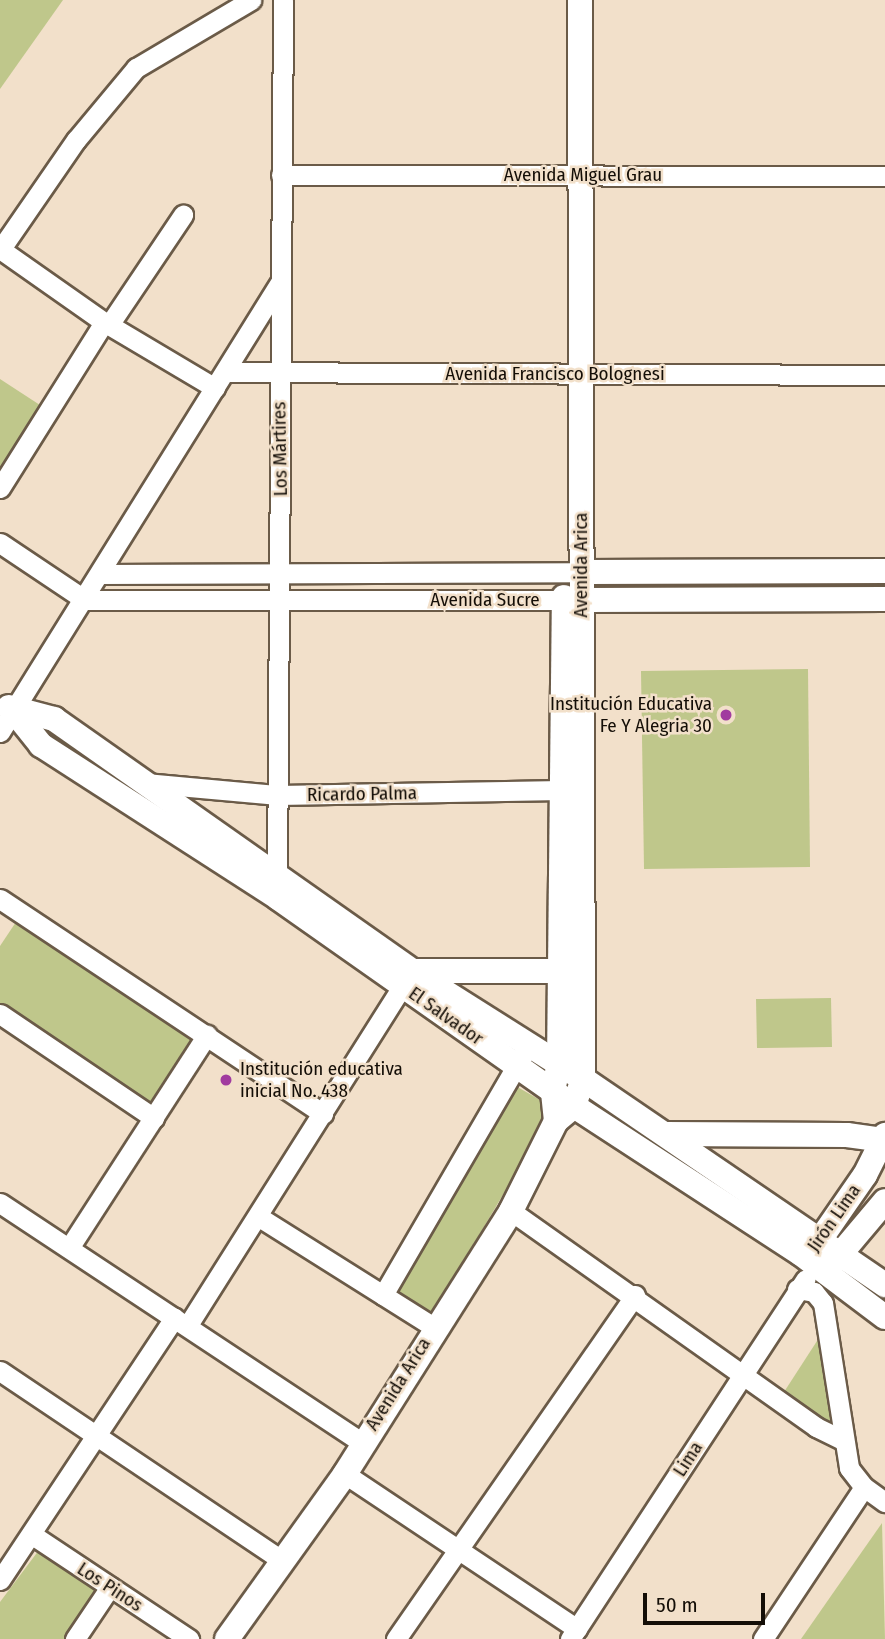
<!DOCTYPE html>
<html>
<head>
<meta charset="utf-8">
<style>
  body { margin:0 }
  #map { position:relative; width:885px; height:1639px; overflow:hidden; background:#f2e0ca; font-family:"Fira Sans Condensed",sans-serif }
  div>[style] { position:absolute }
  .green>* { inset:0; background:#bfc78b }
  .roads { filter:drop-shadow(2px 0 #6b5b48) drop-shadow(-2px 0 #6b5b48) drop-shadow(0 2px #6b5b48) drop-shadow(0 -2px #6b5b48) }
  .minor>* { height:19px; margin:-9.5px; padding:0 9.5px; transform-origin:9.5px; border-radius:9.5px; background:#fff }
  .tertiary>* { height:24px; margin:-12px; padding:0 12px; transform-origin:12px; border-radius:12px; background:#fff }
  .dots>* { width:19px; height:19px; translate:-50% -50%; box-sizing:border-box; border:4px solid #f2e0ca; border-radius:50% }
  span { translate:-50% -50%; white-space:nowrap; text-align:center; line-height:1.15; -webkit-text-stroke:5px #f2e0ca; paint-order:stroke }
  .street-label { font-size:19px; color:#140e07 }
  .poi-label { font-size:19px; color:#140e07 }
  .right { translate:-100% -50%; text-align:right }
  .left { translate:0 -50%; text-align:left }
  .scale { position:absolute; left:643px; top:1593px; width:122px; height:32px; box-sizing:border-box; border:4px solid #140e07; border-top:0; padding-left:9px; font-size:21px; line-height:24px; white-space:nowrap; color:#140e07; -webkit-text-stroke:5px #f2e0ca; paint-order:stroke }
</style>
</head>
<body>
<div id="map">
  <div class="green">
    <i style="clip-path:polygon(0 0,63px 0,0 89px)"></i>
    <i style="clip-path:polygon(0 379px,43px 407px,0 476px)"></i>
    <i style="clip-path:polygon(808px 669px,810px 867px,644px 869px,641px 671px)"></i>
    <i style="clip-path:polygon(16px 922px,196px 1039px,153px 1107px,0 1005px,0 946px)"></i>
    <i style="clip-path:polygon(831px 998px,832px 1047px,757px 1048px,756px 999px)"></i>
    <i style="clip-path:polygon(514px 1085px,554px 1108px,432px 1315px,394px 1293px)"></i>
    <i style="clip-path:polygon(826px 1340px,832px 1420px,825px 1422px,784px 1392px,817px 1341px)"></i>
    <i style="clip-path:polygon(882px 1523px,885px 1639px,801px 1639px,840px 1583px)"></i>
    <i style="clip-path:polygon(39px 1550px,101px 1589px,65px 1639px,0 1639px,0 1602px)"></i>
  </div>
  <div class="roads">
    <div class="minor">
      <i style="left:281px;top:175px;width:604px;rotate:0.09deg"></i>
      <i style="left:0;top:249px;width:127px;rotate:35.1deg"></i>
      <i style="left:104px;top:322px;width:129px;rotate:30.7deg"></i>
      <i style="left:0;top:250px;width:134px;rotate:-55.4deg"></i>
      <i style="left:76px;top:140px;width:94px;rotate:-50.2deg"></i>
      <i style="left:136px;top:68px;width:134px;rotate:-30.6deg"></i>
      <i style="left:109px;top:325px;width:133px;rotate:-56.1deg"></i>
      <i style="left:226px;top:372px;width:659px;rotate:0.26deg"></i>
      <i style="left:0;top:488px;width:196px;rotate:-57.9deg"></i>
      <i style="left:0;top:543px;width:102px;rotate:33.8deg"></i>
      <i style="left:85px;top:600px;width:491px"></i>
      <i style="left:101px;top:574px;width:479px;rotate:-0.2deg"></i>
      <i style="left:0;top:732px;width:528px;rotate:-58.09deg"></i>
      <i style="left:145px;top:783px;width:134px;rotate:5.2deg"></i>
      <i style="left:278px;top:795px;width:298px;rotate:-1deg"></i>
      <i style="left:277px;top:884px;width:884px;rotate:-89.61deg"></i>
      <i style="left:0;top:899px;width:388px;rotate:33.6deg"></i>
      <i style="left:0;top:1014px;width:186px;rotate:34deg"></i>
      <i style="left:0;top:1203px;width:434px;rotate:33.5deg"></i>
      <i style="left:511px;top:1211px;width:374px;rotate:35.3deg"></i>
      <i style="left:816px;top:1427px;width:30px;rotate:26deg"></i>
      <i style="left:259px;top:1217px;width:207px;rotate:32.2deg"></i>
      <i style="left:69px;top:1248px;width:254px;rotate:-57.1deg"></i>
      <i style="left:797px;top:1289px;width:17px;rotate:10deg"></i>
      <i style="left:814px;top:1292px;width:14px;rotate:51deg"></i>
      <i style="left:823px;top:1303px;width:167px;rotate:81deg"></i>
      <i style="left:849px;top:1468px;width:24px;rotate:52deg"></i>
      <i style="left:864px;top:1487px;width:26px;rotate:36deg"></i>
      <i style="left:383px;top:1295px;width:279px;rotate:-59.8deg"></i>
      <i style="left:188px;top:1325px;width:415px;rotate:-57.7deg"></i>
      <i style="left:0;top:1371px;width:337px;rotate:33.9deg"></i>
      <i style="left:345px;top:1474px;width:279px;rotate:33.7deg"></i>
      <i style="left:31px;top:1534px;width:190px;rotate:33.6deg"></i>
      <i style="left:0;top:1580px;width:315px;rotate:-56.4deg"></i>
      <i style="left:75px;top:1639px;width:63px;rotate:-56.1deg"></i>
      <i style="left:396px;top:1639px;width:419px;rotate:-55.2deg"></i>
      <i style="left:570px;top:1639px;width:430px;rotate:-56.8deg"></i>
      <i style="left:763px;top:1639px;width:182px;rotate:-56.4deg"></i>
    </div>
    <div class="tertiary">
      <i style="left:580px;top:572px;width:305px;rotate:-0.2deg"></i>
      <i style="left:580px;top:600px;width:305px;rotate:-0.2deg"></i>
      <i style="left:9px;top:707px;width:47px;rotate:14.9deg"></i>
      <i style="left:54px;top:719px;width:438px;rotate:35.1deg"></i>
      <i style="left:412px;top:971px;width:202px;rotate:32.3deg"></i>
      <i style="left:583px;top:1079px;width:366px;rotate:34.3deg"></i>
      <i style="left:13px;top:710px;width:45px;rotate:51.3deg"></i>
      <i style="left:41px;top:745px;width:282px;rotate:32.8deg"></i>
      <i style="left:278px;top:898px;width:362px;rotate:35.1deg"></i>
      <i style="left:574px;top:1106px;width:271px;rotate:33.1deg"></i>
      <i style="left:801px;top:1254px;width:105px;rotate:36.9deg"></i>
      <i style="left:414px;top:971px;width:146px"></i>
      <i style="left:556px;top:1121px;width:31px;rotate:-96deg"></i>
      <i style="left:553px;top:1090px;width:27px;rotate:-77deg"></i>
      <i style="left:559px;top:1064px;width:467px;rotate:-89.4deg"></i>
      <i style="left:666px;top:1134px;width:181px;rotate:0.3deg"></i>
      <i style="left:847px;top:1135px;width:34px;rotate:8deg"></i>
      <i style="left:813px;top:1250px;width:91px;rotate:-55.3deg"></i>
      <i style="left:865px;top:1175px;width:45px;rotate:-63.4deg"></i>
      <i style="left:832px;top:1264px;width:82px;rotate:-49.9deg"></i>
      <i style="left:227px;top:1639px;width:203px;rotate:-54.4deg"></i>
      <i style="left:345px;top:1474px;width:311px;rotate:-57.7deg"></i>
      <i style="left:511px;top:1211px;width:101px;rotate:-63.4deg"></i>
      <i style="left:556px;top:1121px;width:23px;rotate:-40deg"></i>
      <i style="left:574px;top:1106px;width:28px;rotate:-72deg"></i>
      <i style="left:583px;top:1079px;width:1079px;rotate:-90.16deg"></i>
    </div>
  </div>
  <div class="dots">
    <i style="left:726px;top:715px;background:#a13b9f"></i>
    <i style="left:226px;top:1080px;background:#a13b9f"></i>
  </div>
  <div class="street-label">
    <span style="left:583px;top:175px">Avenida Miguel Grau</span>
    <span style="left:555px;top:374px">Avenida Francisco Bolognesi</span>
    <span style="left:280px;top:449px;rotate:-91deg">Los Mártires</span>
    <span style="left:581px;top:565px;rotate:-90deg">Avenida Arica</span>
    <span style="left:485px;top:600px">Avenida Sucre</span>
    <span style="left:362px;top:794px;rotate:-1deg">Ricardo Palma</span>
    <span style="left:446px;top:1016px;rotate:35deg">El Salvador</span>
    <span style="left:834px;top:1218px;rotate:-55deg">Jirón Lima</span>
    <span style="left:398px;top:1384px;rotate:-58deg">Avenida Arica</span>
    <span style="left:688px;top:1459px;rotate:-57deg">Lima</span>
    <span style="left:110px;top:1587px;rotate:33deg">Los Pinos</span>
  </div>
  <div class="poi-label">
    <span class="right" style="left:712px;top:715px">Institución Educativa<br>Fe Y Alegria 30</span>
    <span class="left" style="left:240px;top:1080px">Institución educativa<br>inicial No. 438</span>
  </div>
  <div class="scale">50 m</div>
</div>
</body>
</html>
